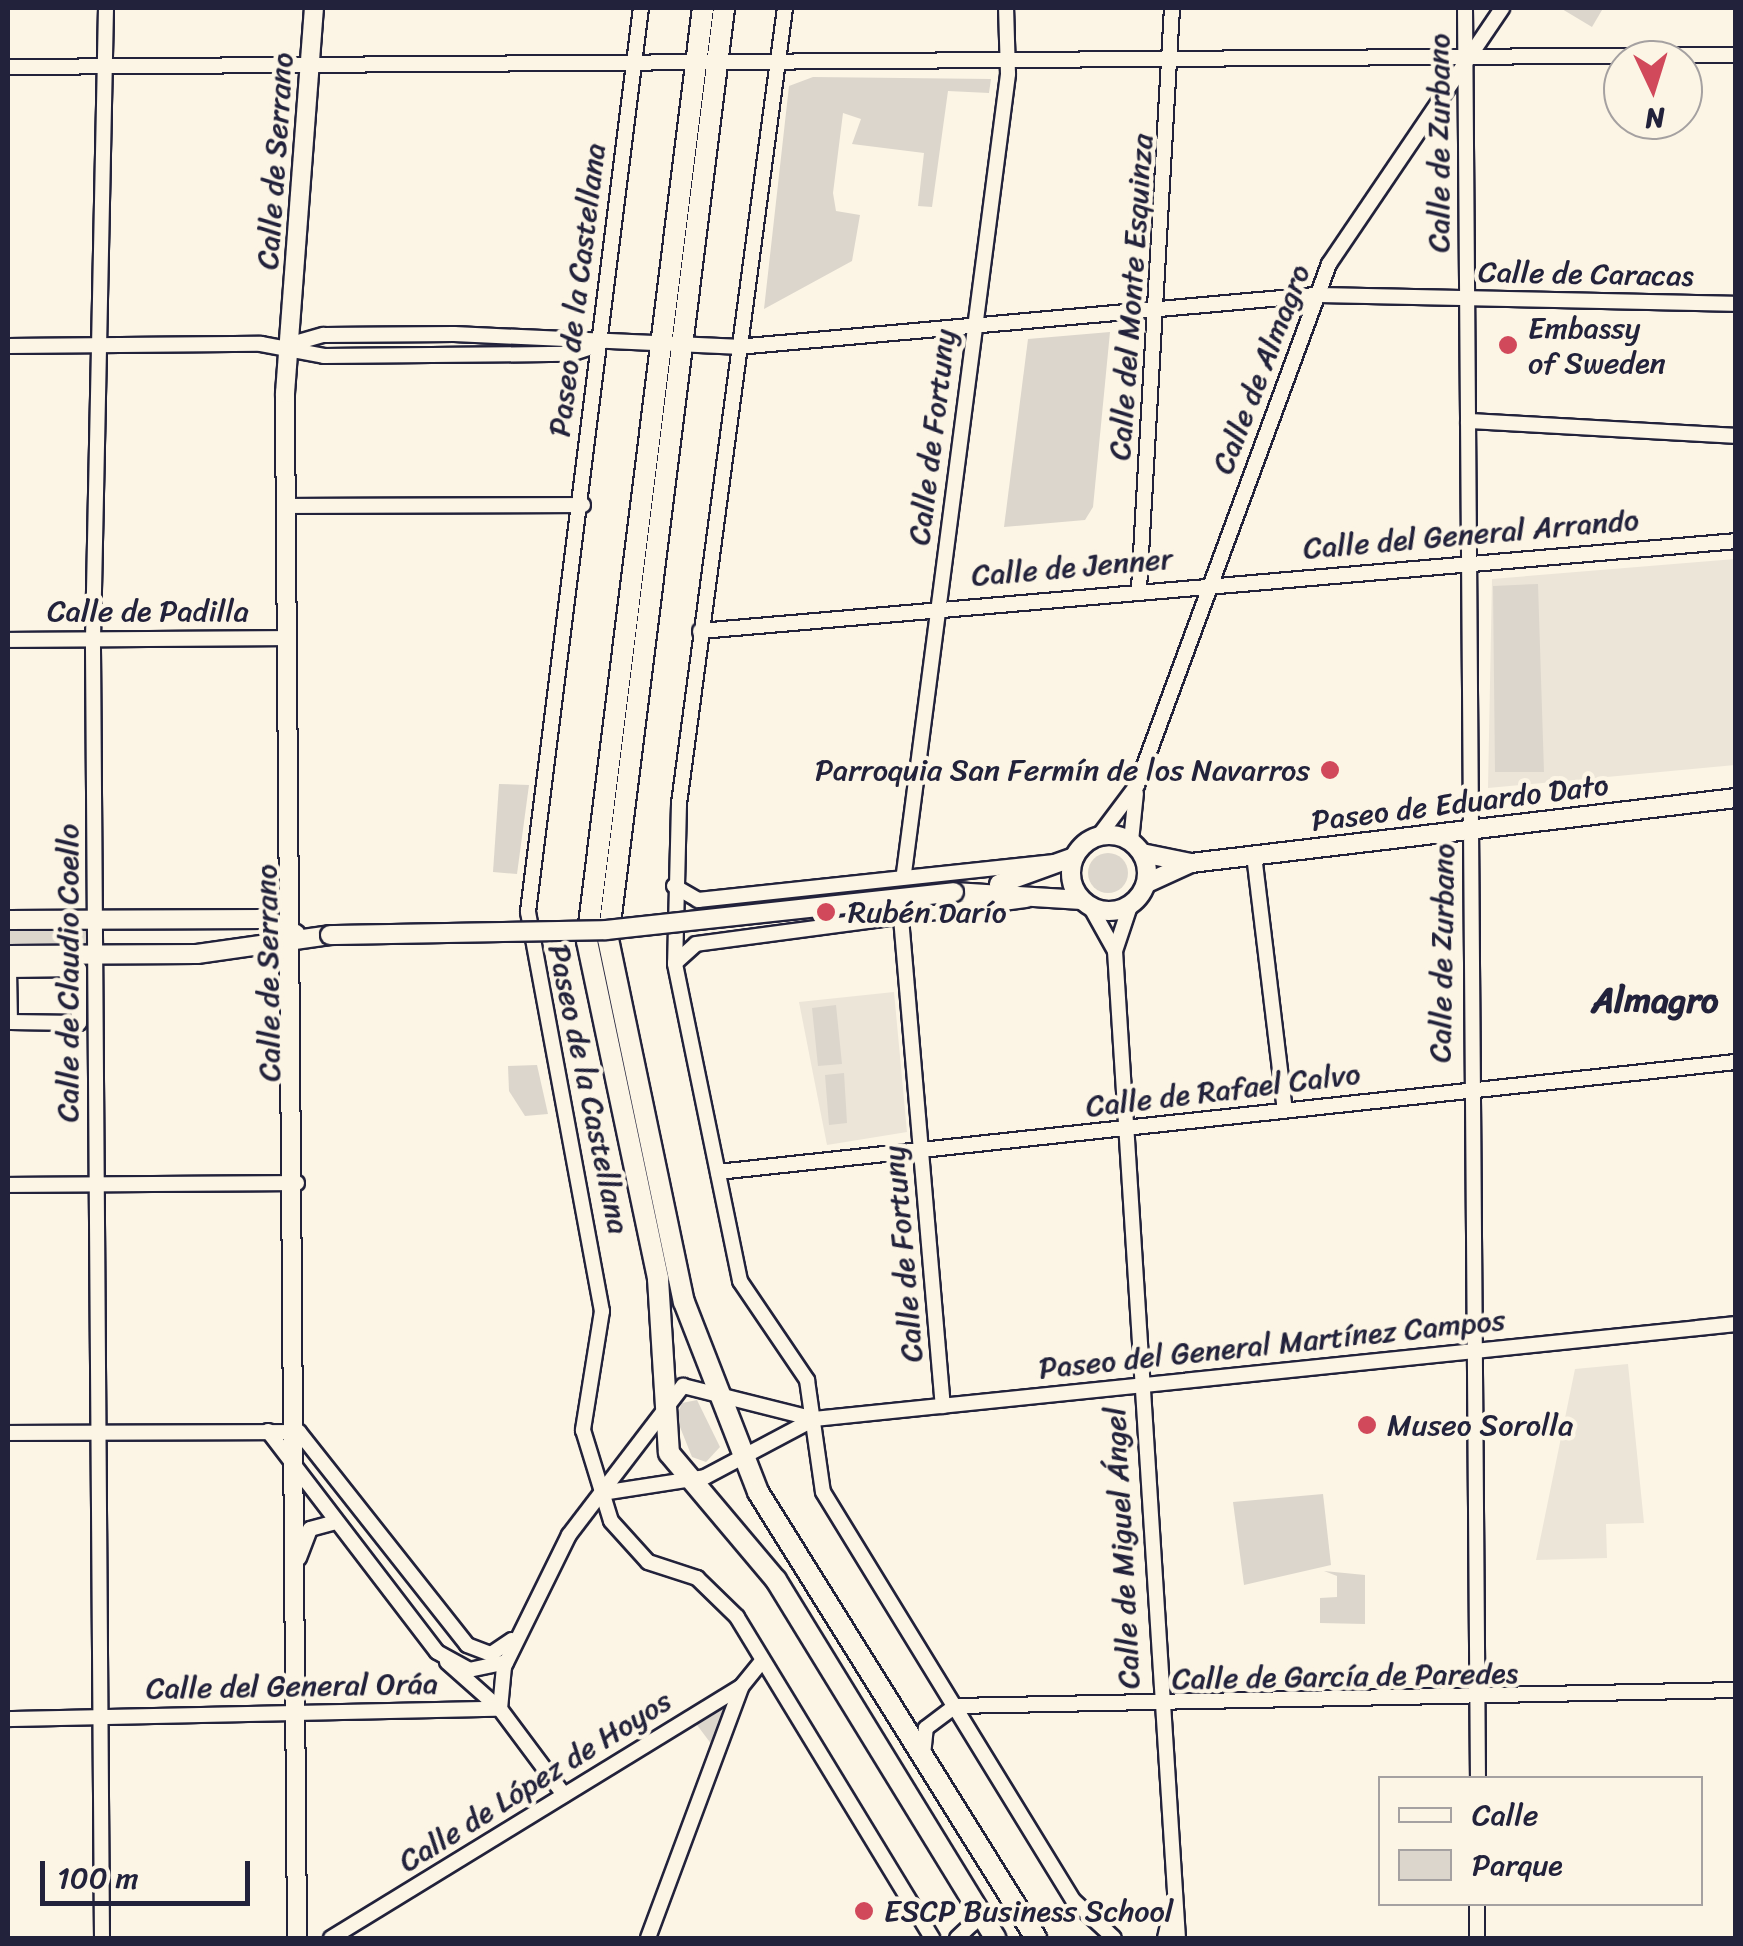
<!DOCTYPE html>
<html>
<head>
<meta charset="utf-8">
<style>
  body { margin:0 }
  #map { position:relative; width:1743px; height:1946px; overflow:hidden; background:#fcf5e5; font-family:Sriracha,sans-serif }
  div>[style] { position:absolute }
  .built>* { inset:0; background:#ece5d8 }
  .green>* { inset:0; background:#dcd6cc }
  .round { border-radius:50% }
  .roads { filter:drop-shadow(2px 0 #22223b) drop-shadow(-2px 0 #22223b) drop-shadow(0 2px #22223b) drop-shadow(0 -2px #22223b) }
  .minor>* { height:14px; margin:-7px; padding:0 7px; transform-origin:7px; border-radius:7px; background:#fcf5e5 }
  .major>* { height:18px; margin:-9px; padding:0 9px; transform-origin:9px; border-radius:9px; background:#fcf5e5 }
  .major>.ring { margin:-9px; padding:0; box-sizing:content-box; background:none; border:18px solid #fcf5e5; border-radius:50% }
  .highway>* { height:20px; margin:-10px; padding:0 10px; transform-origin:10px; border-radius:10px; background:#fcf5e5 }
  .bridges { filter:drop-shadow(2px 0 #22223b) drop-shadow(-2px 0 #22223b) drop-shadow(0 2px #22223b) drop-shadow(0 -2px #22223b) }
  .major-bridge>* { height:18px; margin:-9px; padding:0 9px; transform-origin:9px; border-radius:9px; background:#fcf5e5 }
  .dots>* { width:28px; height:28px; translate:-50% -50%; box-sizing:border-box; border:5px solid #fcf5e5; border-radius:50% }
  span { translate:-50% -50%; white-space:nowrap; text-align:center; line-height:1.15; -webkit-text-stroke:9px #fcf5e5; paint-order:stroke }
  .street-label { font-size:30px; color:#22223b }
  .poi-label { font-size:30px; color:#22223b }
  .left { translate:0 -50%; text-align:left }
  .right { translate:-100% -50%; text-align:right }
  .quarter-label { font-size:35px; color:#22223b; font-weight:700 }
  .frame { position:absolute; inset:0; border:10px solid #22223b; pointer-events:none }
  .legend { position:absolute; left:1378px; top:1776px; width:325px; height:130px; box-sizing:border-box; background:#fcf5e5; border:2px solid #a5a1a1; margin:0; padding:12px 18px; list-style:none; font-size:30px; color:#22223b }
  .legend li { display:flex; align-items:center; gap:20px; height:50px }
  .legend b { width:50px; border:2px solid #a5a1a1 }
  .north { position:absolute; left:1603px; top:40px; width:100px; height:100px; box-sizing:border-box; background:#fcf5e5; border:2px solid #a5a1a1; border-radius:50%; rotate:176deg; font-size:28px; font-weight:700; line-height:40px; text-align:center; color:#22223b }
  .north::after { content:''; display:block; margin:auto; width:35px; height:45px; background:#d1495b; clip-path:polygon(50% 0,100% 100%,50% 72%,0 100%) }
  .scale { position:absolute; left:40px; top:1861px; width:210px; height:45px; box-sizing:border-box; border:5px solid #22223b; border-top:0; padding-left:12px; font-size:30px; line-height:35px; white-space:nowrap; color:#22223b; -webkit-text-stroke:8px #fcf5e5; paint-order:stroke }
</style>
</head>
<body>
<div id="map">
  <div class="built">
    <i style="clip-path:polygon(1735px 559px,1735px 765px,1488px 788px,1492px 579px)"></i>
    <i style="clip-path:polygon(894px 992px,907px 1132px,827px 1145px,799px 1002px)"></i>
    <i style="clip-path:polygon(1628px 1364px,1644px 1523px,1606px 1524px,1607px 1558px,1536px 1560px,1575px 1369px)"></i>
  </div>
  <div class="green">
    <i style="clip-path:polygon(1562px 9px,1599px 8px,1602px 10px,1592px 27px)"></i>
    <i style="clip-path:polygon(813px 77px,991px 79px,989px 93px,948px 91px,932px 207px,918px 206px,924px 153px,852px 144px,861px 119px,843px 113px,833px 193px,836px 211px,860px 215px,852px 261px,764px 309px,789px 86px)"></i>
    <i style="clip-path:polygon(1110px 332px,1093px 507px,1085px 520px,1004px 527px,1028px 339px)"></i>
    <i style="clip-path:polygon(1538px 584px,1544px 772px,1495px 772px,1493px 586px)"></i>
    <i style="clip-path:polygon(499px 784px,529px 785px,517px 874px,493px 872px)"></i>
    <i class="round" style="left:1088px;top:853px;width:40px;height:40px"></i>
    <i style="clip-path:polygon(87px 928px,87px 947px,8px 948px,8px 929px)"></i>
    <i style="clip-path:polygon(836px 1005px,842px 1064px,818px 1066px,812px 1008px)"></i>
    <i style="clip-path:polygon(537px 1065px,548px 1114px,525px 1116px,509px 1091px,508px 1066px)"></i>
    <i style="clip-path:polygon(844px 1073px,847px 1123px,829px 1125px,825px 1075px)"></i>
    <i style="clip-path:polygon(697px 1400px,720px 1447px,706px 1462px,692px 1457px,676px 1417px,682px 1403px)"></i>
    <i style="clip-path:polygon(1323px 1494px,1331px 1565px,1244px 1585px,1233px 1502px)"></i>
    <i style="clip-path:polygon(1324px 1571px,1365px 1575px,1365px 1624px,1320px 1623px,1320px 1598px,1337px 1597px,1337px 1576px)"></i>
    <i style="clip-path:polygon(725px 1708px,712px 1745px,697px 1725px)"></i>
  </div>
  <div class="roads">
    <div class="minor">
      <i style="left:641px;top:8px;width:911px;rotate:97.13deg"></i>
      <i style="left:528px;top:912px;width:406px;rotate:79.5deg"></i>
      <i style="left:602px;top:1311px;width:121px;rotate:99.1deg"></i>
      <i style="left:583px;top:1430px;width:95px;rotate:72.9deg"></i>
      <i style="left:611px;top:1521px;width:55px;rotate:47.9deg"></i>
      <i style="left:648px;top:1562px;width:52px;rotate:18.1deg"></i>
      <i style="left:697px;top:1578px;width:56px;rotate:44.3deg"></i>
      <i style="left:737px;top:1617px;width:376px;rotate:58.7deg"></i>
      <i style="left:785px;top:8px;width:803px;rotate:97.59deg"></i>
      <i style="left:679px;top:804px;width:160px;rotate:91.4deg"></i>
      <i style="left:675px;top:964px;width:324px;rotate:78.4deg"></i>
      <i style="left:740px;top:1281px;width:120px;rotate:55.9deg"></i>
      <i style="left:807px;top:1380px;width:113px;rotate:81.9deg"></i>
      <i style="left:823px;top:1492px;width:480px;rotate:58.5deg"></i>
      <i style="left:1074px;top:1901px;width:54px;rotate:42.8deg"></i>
      <i style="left:1465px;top:8px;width:1770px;rotate:89.58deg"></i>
      <i style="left:8px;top:67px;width:1728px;rotate:-0.4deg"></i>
      <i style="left:288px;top:345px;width:37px;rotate:-16deg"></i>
      <i style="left:324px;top:335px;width:130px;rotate:-0.4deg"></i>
      <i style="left:454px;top:334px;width:283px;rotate:2.6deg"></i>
      <i style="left:737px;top:347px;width:580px;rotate:-5.14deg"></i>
      <i style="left:1315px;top:295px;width:421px;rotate:1.2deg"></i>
      <i style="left:8px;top:346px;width:253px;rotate:-0.5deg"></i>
      <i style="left:261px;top:344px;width:64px;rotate:10.8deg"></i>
      <i style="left:324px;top:356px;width:246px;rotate:-0.5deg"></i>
      <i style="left:570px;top:354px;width:29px;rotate:-18deg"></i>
      <i style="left:1468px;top:421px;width:268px;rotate:3.2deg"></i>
      <i style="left:285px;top:506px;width:298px;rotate:-0.2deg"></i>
      <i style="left:1139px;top:589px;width:582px;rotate:-86.75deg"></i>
      <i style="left:700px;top:631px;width:1040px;rotate:-4.96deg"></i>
      <i style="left:8px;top:640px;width:281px;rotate:-0.4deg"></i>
      <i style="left:1098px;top:837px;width:65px;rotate:-53.1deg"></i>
      <i style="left:1137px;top:785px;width:555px;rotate:-69.77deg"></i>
      <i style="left:1329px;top:264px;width:309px;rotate:-55.9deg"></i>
      <i style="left:1131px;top:841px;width:48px;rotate:-84.1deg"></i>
      <i style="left:1254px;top:855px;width:257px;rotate:83.1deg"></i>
      <i style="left:904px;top:873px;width:806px;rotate:-82.58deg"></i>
      <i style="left:1008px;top:74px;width:66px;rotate:-91.7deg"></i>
      <i style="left:674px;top:886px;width:28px;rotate:30deg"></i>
      <i style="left:698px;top:900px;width:368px;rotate:-6.1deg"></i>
      <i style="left:1090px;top:906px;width:51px;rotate:60.9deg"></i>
      <i style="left:1130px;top:906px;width:47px;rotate:108.4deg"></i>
      <i style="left:1115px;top:951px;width:989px;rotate:86.35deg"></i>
      <i style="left:901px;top:918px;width:490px;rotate:85.1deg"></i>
      <i style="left:675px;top:963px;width:28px;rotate:-42deg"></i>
      <i style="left:696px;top:944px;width:333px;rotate:-7.6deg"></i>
      <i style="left:79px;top:969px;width:54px;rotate:90deg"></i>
      <i style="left:79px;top:1023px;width:69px;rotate:-179.2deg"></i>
      <i style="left:10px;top:1022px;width:52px;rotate:-91.1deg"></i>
      <i style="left:9px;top:970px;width:70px;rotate:-0.8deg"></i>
      <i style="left:718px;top:1172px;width:1024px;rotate:-6.17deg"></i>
      <i style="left:8px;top:1185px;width:289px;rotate:-0.4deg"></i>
      <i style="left:268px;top:1431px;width:278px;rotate:52.6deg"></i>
      <i style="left:437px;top:1652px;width:37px;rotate:29deg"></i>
      <i style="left:469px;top:1670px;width:38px;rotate:-12deg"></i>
      <i style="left:8px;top:1433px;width:291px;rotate:-0.2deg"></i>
      <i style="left:299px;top:1432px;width:271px;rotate:51.7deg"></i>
      <i style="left:467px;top:1645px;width:26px;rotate:21deg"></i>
      <i style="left:491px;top:1654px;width:25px;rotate:-34deg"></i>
      <i style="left:602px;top:1493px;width:104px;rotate:-8.8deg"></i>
      <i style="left:705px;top:1477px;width:123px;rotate:-28deg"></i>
      <i style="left:299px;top:1558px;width:31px;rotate:-69deg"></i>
      <i style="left:310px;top:1529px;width:23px;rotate:-15deg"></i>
      <i style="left:447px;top:1662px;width:71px;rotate:41.6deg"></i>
      <i style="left:500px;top:1709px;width:107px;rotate:53.3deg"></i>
      <i style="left:500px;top:1709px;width:42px;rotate:-84.6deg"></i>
      <i style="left:504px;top:1667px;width:147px;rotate:-63.8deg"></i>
      <i style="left:569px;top:1535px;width:188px;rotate:-52.6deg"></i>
      <i style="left:683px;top:1386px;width:135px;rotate:14.1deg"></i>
      <i style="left:814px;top:1419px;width:927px;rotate:-5.88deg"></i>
      <i style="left:8px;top:1719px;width:492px;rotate:-1.2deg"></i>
      <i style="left:923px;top:1755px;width:27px;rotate:-84deg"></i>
      <i style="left:926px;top:1728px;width:36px;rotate:-37deg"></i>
      <i style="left:955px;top:1706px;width:781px;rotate:-1.17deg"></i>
      <i style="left:102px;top:1938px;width:1299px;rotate:-90.4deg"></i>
      <i style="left:93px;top:639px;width:631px;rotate:-88.82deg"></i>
      <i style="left:331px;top:1938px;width:481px;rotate:-31.5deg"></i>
      <i style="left:741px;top:1687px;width:32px;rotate:-51deg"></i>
      <i style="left:648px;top:1938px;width:267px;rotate:-69.6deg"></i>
      <i style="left:957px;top:1938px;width:21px;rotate:-43deg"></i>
      <i style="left:972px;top:1924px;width:19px;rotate:-84deg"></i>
      <i style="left:1165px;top:1938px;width:27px;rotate:-77deg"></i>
      <i style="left:1477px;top:1938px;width:34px;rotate:-90deg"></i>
    </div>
    <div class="major">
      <i class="ring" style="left:1071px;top:835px;width:58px;height:58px"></i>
      <i style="left:1142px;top:853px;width:50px;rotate:11.5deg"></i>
      <i style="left:1147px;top:883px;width:48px;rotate:-24.4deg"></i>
      <i style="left:1191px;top:863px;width:549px;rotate:-6.8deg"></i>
      <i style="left:999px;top:884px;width:80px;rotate:-19.8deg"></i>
      <i style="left:954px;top:892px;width:128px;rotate:3.6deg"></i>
      <i style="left:8px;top:920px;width:257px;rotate:-0.2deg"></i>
      <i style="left:265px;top:919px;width:34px;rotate:26deg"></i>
      <i style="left:8px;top:955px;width:189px;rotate:-0.3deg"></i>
      <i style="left:197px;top:954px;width:134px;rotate:-8.1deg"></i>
      <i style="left:297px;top:1938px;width:1545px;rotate:-90.45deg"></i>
      <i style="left:285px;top:393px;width:386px;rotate:-85.7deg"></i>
    </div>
    <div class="highway">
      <i style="left:703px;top:8px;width:940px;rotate:97.09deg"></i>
      <i style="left:587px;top:941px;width:345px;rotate:78.1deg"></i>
      <i style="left:658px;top:1279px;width:174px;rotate:86.4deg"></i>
      <i style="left:669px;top:1453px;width:166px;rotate:49.9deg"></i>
      <i style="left:776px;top:1580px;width:420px;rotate:58.5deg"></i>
      <i style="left:724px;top:8px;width:938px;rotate:97.1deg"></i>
      <i style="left:608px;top:939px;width:371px;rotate:78.2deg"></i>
      <i style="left:684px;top:1302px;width:204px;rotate:68.7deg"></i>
      <i style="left:758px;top:1492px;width:526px;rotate:58.06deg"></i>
    </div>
  </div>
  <div class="bridges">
    <div class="major-bridge">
      <i style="left:330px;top:935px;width:276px;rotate:-1deg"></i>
      <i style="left:606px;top:930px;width:350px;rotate:-6.2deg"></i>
    </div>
  </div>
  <div class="dots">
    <i style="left:1508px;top:345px;background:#d1495b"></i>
    <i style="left:1330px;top:770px;background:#d1495b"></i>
    <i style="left:826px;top:912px;background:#d1495b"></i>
    <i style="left:1367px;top:1425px;background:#d1495b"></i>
    <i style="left:864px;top:1911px;background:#d1495b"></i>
  </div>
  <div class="street-label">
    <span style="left:1439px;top:143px;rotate:-90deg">Calle de Zurbano</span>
    <span style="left:275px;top:161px;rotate:-86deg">Calle de Serrano</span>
    <span style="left:1586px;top:274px;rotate:1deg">Calle de Caracas</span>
    <span style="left:577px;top:290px;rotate:-83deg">Paseo de la Castellana</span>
    <span style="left:1131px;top:297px;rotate:-86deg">Calle del Monte Esquinza</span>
    <span style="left:1261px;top:369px;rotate:-69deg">Calle de Almagro</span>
    <span style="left:932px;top:437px;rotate:-83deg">Calle de Fortuny</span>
    <span style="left:1471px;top:534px;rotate:-5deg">Calle del General Arrando</span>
    <span style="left:1072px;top:567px;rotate:-5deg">Calle de Jenner</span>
    <span style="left:148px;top:611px">Calle de Padilla</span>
    <span style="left:1460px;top:803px;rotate:-7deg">Paseo de Eduardo Dato</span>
    <span style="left:1442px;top:953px;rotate:-89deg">Calle de Zurbano</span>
    <span style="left:68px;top:973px;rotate:-90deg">Calle de Claudio Coello</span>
    <span style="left:268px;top:973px;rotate:-91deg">Calle de Serrano</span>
    <span style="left:589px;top:1089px;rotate:78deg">Paseo de la Castellana</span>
    <span style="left:1223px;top:1090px;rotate:-7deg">Calle de Rafael Calvo</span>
    <span style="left:903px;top:1254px;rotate:-95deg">Calle de Fortuny</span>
    <span style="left:1272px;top:1344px;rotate:-6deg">Paseo del General Martínez Campos</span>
    <span style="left:1122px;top:1548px;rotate:-93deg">Calle de Miguel Ángel</span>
    <span style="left:1345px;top:1676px;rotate:-1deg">Calle de García de Paredes</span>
    <span style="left:292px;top:1686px;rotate:-1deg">Calle del General Oráa</span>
    <span style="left:535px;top:1781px;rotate:-32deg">Calle de López de Hoyos</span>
  </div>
  <div class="poi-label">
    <span class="left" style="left:1528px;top:345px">Embassy<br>of Sweden</span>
    <span class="right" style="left:1310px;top:770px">Parroquia San Fermín de los Navarros</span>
    <span class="left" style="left:848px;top:912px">Rubén Darío</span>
    <span class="left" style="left:1387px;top:1425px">Museo Sorolla</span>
    <span class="left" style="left:884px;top:1911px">ESCP Business School</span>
  </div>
  <div class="quarter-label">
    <span style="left:1655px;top:1000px">Almagro</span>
  </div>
  <div class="frame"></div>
  <ul class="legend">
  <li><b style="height:12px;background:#fcf5e5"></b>Calle</li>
  <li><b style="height:28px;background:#dcd6cc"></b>Parque</li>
  </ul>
  <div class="north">N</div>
  <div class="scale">100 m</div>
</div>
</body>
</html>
